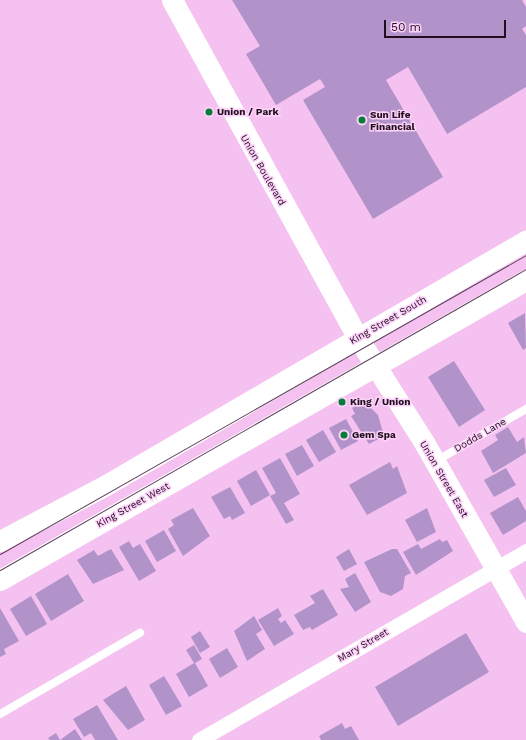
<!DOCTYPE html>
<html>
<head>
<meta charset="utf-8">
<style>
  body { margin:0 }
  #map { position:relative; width:526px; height:740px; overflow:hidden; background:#f5c1f1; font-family:"Work Sans",sans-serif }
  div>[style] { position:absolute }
  .building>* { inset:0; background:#b193ca }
  .lane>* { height:8px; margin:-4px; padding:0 4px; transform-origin:4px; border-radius:4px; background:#fff }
  .street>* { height:15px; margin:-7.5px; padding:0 7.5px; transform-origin:7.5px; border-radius:7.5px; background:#fff }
  .secondary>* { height:21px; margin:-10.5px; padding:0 10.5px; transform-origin:10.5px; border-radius:10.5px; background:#fff }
  .tram>* { height:1px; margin:-0.5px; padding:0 0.5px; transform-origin:0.5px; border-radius:0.5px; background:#5c405a }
  .dots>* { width:11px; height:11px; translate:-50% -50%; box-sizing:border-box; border:2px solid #fdd2f9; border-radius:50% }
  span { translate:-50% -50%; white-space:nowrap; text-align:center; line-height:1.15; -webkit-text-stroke:3px #fdd2f9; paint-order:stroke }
  .poi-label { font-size:10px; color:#210f20; font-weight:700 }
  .left { translate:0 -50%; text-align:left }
  .street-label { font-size:10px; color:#210f20 }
  .scale { position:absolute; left:384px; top:20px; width:122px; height:18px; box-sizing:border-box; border:2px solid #210f20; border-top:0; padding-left:5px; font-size:12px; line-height:14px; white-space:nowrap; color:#210f20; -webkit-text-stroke:3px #fdd2f9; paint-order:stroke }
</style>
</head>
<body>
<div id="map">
  <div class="building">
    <i style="clip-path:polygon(232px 0,522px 0,526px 7px,526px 26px,522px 29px,526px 35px,526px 87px,447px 134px,408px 67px,386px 80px,443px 177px,373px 219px,303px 100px,325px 87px,320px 79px,276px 105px,246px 54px,260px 46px)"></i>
    <i style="clip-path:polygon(525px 313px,526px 348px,523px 350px,508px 323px)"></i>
    <i style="clip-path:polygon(454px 361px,485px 410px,459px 427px,428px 377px)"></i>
    <i style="clip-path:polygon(364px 401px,378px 415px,384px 436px,369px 444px,351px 416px,355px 414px,352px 408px)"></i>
    <i style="clip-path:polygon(346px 419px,358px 441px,341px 450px,329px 428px)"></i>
    <i style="clip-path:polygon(508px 427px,517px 442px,524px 437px,526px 453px,493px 473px,481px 451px,498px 440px,495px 435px)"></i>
    <i style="clip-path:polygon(323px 430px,336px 452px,319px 462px,306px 440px)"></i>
    <i style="clip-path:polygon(302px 445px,314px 466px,297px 476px,285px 454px)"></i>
    <i style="clip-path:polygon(280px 458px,300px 494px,284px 503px,294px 520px,286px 524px,270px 496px,276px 493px,262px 468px)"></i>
    <i style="clip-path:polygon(390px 462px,393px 469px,397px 466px,407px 493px,367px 515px,349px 485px)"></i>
    <i style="clip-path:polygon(506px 468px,516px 485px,494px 497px,484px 480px)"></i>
    <i style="clip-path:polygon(256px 470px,270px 495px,251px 506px,237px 481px)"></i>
    <i style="clip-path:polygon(230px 487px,245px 513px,232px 520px,230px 516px,224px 519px,211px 497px)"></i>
    <i style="clip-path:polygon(518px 497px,526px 511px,526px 521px,503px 535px,490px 513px)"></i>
    <i style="clip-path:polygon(193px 508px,210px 536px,183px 556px,168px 529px,174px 525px,171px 520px)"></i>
    <i style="clip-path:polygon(427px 508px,436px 532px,417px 542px,405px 520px)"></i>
    <i style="clip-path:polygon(164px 530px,176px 551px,157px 562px,145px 541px)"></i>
    <i style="clip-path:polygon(440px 539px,442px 542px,447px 540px,453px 551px,416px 575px,403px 552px,418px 544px,421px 549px)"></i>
    <i style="clip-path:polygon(129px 541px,133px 548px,140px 544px,156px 571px,139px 581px,119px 547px)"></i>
    <i style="clip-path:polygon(111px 549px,124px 570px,93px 584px,77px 560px,94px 550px,98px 556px)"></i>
    <i style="clip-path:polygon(349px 549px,357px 564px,344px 571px,336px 557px)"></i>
    <i style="clip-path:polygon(392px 549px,397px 549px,411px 573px,405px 576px,403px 589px,391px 596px,380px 592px,364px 562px)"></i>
    <i style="clip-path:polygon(355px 573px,371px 602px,355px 612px,340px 589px,349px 587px,345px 579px)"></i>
    <i style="clip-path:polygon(68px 574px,84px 601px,51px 621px,35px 594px)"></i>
    <i style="clip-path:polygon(323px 589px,338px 615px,312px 630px,310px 627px,303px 630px,294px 615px,315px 603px,310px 596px)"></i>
    <i style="clip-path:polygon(31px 596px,47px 624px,26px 636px,10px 609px)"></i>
    <i style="clip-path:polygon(0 608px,19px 641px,4px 649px,6px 654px,0 657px)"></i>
    <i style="clip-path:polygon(278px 608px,282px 616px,278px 619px,281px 623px,285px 620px,294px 634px,274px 646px,258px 620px)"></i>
    <i style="clip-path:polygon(254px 616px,262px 630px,256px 634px,265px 649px,247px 661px,234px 631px)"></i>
    <i style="clip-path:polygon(200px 631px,210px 647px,200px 653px,191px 637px)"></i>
    <i style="clip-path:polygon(466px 633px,489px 672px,398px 726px,375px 687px)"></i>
    <i style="clip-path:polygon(194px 645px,202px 659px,195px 663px,208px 686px,189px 697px,176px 674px,194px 663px,186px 650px)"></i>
    <i style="clip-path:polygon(227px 648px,238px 667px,220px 678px,209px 659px)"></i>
    <i style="clip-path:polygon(164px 676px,182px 706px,166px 715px,149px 685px)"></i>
    <i style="clip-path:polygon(126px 686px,145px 720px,128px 730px,103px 700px)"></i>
    <i style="clip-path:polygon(97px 705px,118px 740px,95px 740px,91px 733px,84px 737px,73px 719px)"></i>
    <i style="clip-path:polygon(342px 723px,345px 729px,351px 726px,359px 740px,321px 740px,319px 736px)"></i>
    <i style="clip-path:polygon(75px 729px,82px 740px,50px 740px,48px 738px,56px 733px,60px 740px)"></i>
  </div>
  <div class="lane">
    <i style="left:436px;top:461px;width:104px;rotate:-30deg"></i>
    <i style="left:0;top:714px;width:162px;rotate:-30.1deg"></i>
  </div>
  <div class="street">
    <i style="left:199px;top:740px;width:378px;rotate:-30deg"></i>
  </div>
  <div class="secondary">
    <i style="left:172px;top:0;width:386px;rotate:61.2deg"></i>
    <i style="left:358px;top:338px;width:125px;rotate:57.7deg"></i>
    <i style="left:425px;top:444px;width:205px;rotate:60.4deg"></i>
    <i style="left:0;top:541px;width:120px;rotate:-27.8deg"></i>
    <i style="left:106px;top:485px;width:486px;rotate:-30.2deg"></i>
    <i style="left:0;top:580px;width:606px;rotate:-29.7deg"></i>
  </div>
  <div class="tram">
    <i style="left:0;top:554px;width:605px;rotate:-29.62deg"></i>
    <i style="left:0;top:570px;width:606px;rotate:-29.78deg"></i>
  </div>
  <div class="dots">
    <i style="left:209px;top:112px;background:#047e36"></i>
    <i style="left:362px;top:120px;background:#047e36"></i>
    <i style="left:342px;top:402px;background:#047e36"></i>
    <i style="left:344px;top:435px;background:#047e36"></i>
  </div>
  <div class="poi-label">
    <span class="left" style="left:217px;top:112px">Union / Park</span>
    <span class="left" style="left:370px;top:120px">Sun Life<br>Financial</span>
    <span class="left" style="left:350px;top:402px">King / Union</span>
    <span class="left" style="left:352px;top:435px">Gem Spa</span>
  </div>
  <div class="street-label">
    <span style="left:263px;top:170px;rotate:60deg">Union Boulevard</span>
    <span style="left:388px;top:320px;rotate:-30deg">King Street South</span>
    <span style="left:480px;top:435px;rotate:-30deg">Dodds Lane</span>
    <span style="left:444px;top:479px;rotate:60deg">Union Street East</span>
    <span style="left:133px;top:505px;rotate:-29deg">King Street West</span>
    <span style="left:363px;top:645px;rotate:-30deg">Mary Street</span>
  </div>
  <div class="scale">50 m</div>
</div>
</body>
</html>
